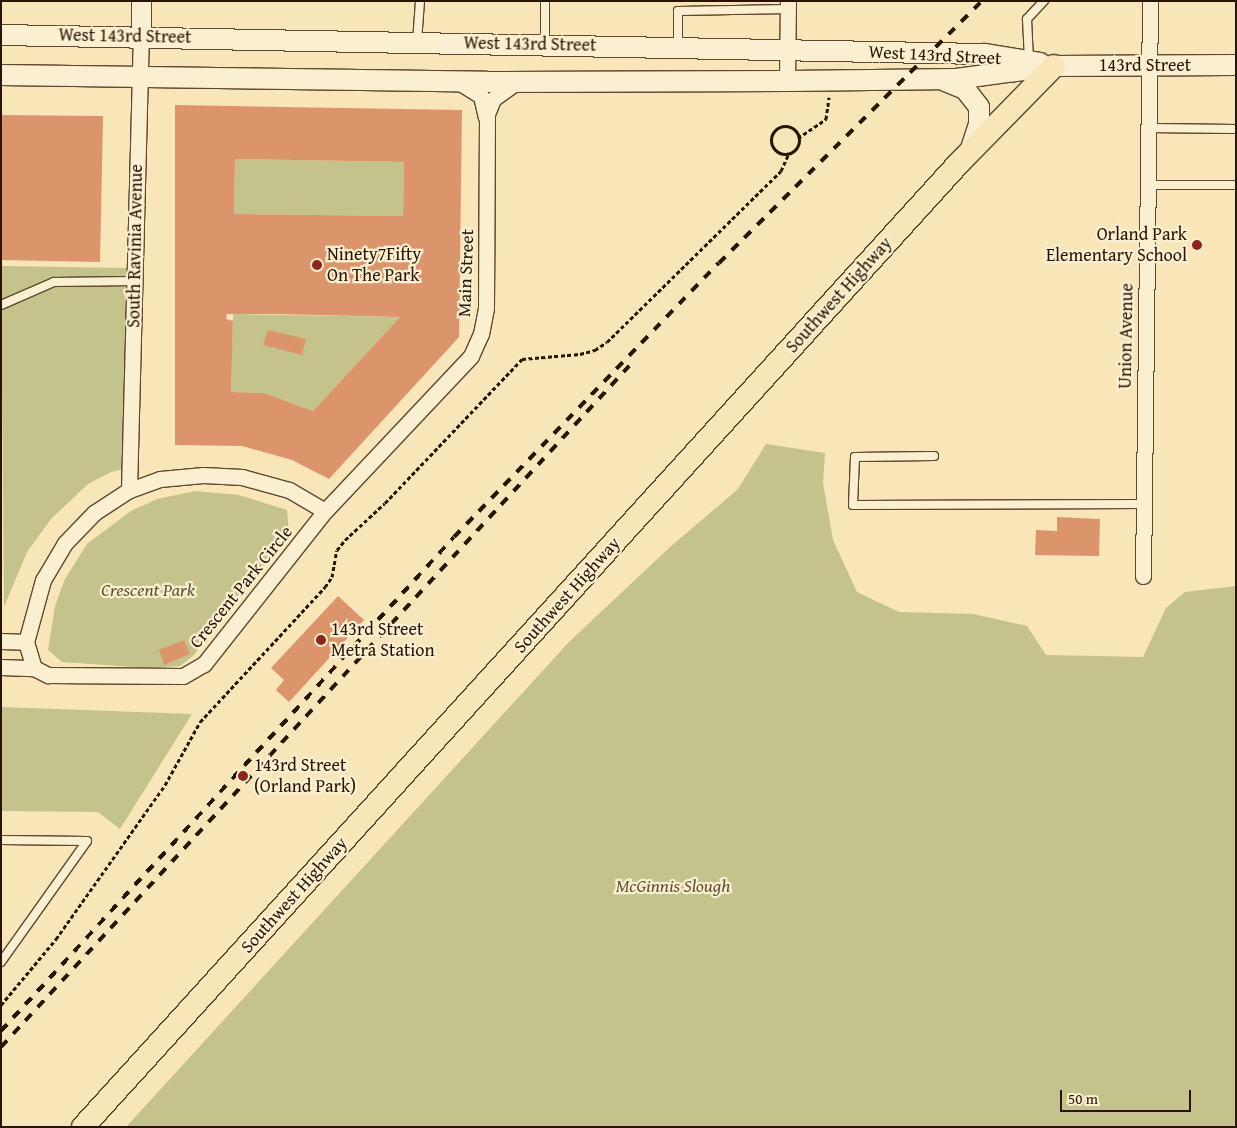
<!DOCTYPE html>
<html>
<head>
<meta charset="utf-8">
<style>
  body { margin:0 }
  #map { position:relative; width:1237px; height:1128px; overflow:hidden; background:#f8e6b8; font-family:"Gentium Book Plus",serif }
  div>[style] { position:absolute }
  .green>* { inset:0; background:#c3c38b }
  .building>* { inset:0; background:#dc956b }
  .path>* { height:3px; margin-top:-1.5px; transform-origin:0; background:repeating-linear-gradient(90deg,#2a1400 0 4px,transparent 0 6.5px) }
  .path>.ring { margin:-1.5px; padding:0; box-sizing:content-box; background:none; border:3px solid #2a1400; border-radius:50% }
  .roads { filter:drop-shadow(1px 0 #5e482e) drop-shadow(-1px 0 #5e482e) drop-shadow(0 1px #5e482e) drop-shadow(0 -1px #5e482e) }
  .service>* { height:8px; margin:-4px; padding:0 4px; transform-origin:4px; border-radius:4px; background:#faefd1 }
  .minor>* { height:15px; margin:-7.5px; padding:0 7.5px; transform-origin:7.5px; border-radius:7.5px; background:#faefd1 }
  .tertiary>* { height:19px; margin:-9.5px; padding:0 9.5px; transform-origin:9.5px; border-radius:9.5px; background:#faefd1 }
  .secondary>* { height:20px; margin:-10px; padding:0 10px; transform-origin:10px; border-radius:10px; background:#faefd1 }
  .primary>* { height:22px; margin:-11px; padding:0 11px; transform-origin:11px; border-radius:11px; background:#f8e6b8 }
  .rail>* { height:4px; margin-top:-2px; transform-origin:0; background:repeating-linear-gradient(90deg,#2a1400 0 9px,transparent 0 18px) }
  .dots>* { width:14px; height:14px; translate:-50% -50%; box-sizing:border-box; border:2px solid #faefd1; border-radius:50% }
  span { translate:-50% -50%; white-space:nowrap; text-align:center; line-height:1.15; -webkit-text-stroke:4.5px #faefd1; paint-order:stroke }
  .street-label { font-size:18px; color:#2a1400 }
  .poi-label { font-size:18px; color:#2a1400 }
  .right { translate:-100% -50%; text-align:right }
  .left { translate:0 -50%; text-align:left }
  .park-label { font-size:18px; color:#605131; font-style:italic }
  .frame { position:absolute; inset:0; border:2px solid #2a1400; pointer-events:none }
  .scale { position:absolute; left:1060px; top:1090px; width:131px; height:22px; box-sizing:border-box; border:2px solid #2a1400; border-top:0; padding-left:6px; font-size:15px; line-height:18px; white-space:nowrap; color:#2a1400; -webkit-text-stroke:4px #faefd1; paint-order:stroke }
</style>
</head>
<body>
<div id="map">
  <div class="green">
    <i style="clip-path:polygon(235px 159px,404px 162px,403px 216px,234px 214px)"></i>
    <i style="clip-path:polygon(1px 266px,128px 268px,124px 469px,111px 472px,88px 484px,51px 519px,27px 552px,4px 607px)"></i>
    <i style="clip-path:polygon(233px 314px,400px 317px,313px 411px,264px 393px,231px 392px)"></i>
    <i style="clip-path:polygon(766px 444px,825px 453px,823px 483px,833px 540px,857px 592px,899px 612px,973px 614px,1027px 626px,1046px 655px,1143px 657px,1166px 608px,1185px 592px,1236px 586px,1236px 1127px,126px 1127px,569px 642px,669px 548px,738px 489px)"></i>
    <i style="clip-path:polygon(195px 491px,239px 495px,287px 510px,289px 533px,194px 655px,180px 666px,149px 668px,62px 662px,48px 650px,55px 606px,65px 579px,87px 544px,131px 511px,157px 499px)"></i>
    <i style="clip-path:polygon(1px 707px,192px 714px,120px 829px,98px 812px,1px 811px)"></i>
  </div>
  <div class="building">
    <i style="clip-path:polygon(evenodd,175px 105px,462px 110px,459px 337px,329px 479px,292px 460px,242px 446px,175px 445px,175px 105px,235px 159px,404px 162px,403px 216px,234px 214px,235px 159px,175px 105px,227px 314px,273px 314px,400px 317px,313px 411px,264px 393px,231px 392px,233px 321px,226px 319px,227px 314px)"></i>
    <i style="clip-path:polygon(1px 115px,103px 116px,100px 262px,1px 260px)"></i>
    <i style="clip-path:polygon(268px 330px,306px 339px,302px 355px,263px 345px)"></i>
    <i style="clip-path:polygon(1057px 517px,1100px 519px,1099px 556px,1035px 555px,1036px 530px,1057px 531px)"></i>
    <i style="clip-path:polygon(338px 596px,364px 620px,289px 702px,276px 690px,284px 680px,271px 668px)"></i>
    <i style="clip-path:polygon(184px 640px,190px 654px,164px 665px,159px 650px)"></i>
  </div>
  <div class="path">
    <i class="ring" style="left:771px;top:126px;width:25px;height:25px"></i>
    <i style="left:798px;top:138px;width:34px;rotate:-34deg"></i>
    <i style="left:826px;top:119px;width:22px;rotate:-82deg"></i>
    <i style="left:1px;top:1005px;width:86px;rotate:-50.2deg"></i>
    <i style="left:56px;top:939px;width:189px;rotate:-54.7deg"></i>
    <i style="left:165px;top:785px;width:72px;rotate:-60.9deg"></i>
    <i style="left:200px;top:722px;width:184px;rotate:-47.2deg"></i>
    <i style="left:325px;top:587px;width:12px;rotate:-55deg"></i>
    <i style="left:332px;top:577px;width:27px;rotate:-80deg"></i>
    <i style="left:337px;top:550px;width:13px;rotate:-51deg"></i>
    <i style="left:345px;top:540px;width:54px;rotate:-42.8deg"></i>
    <i style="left:385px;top:503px;width:199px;rotate:-46.4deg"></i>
    <i style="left:522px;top:359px;width:58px;rotate:-4.9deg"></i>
    <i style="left:580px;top:354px;width:16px;rotate:-15deg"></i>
    <i style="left:595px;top:350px;width:14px;rotate:-34deg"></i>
    <i style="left:607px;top:342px;width:244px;rotate:-44.5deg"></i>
    <i style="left:781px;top:171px;width:20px;rotate:-66deg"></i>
  </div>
  <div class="roads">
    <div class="service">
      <i style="left:417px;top:42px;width:41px;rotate:-85.8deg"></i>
      <i style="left:545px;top:45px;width:44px;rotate:-90deg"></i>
      <i style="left:678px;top:47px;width:36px;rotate:-90deg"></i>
      <i style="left:678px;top:11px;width:110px;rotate:-1deg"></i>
      <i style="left:1029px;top:60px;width:41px;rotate:-92.8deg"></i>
      <i style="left:1027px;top:19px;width:25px;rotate:-47deg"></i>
      <i style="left:1148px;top:128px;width:88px;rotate:0.7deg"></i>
      <i style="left:1148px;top:185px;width:88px"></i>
      <i style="left:1px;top:305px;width:58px;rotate:-23.5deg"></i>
      <i style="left:54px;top:282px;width:81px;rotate:-0.7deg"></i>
      <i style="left:934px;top:456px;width:79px;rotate:179.3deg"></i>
      <i style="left:855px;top:457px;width:48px;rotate:92.4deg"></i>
      <i style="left:853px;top:505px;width:289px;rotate:-0.2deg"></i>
      <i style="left:1px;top:840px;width:86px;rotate:0.7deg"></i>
      <i style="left:1px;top:962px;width:148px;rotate:-54.6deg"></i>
    </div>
    <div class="minor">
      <i style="left:787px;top:81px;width:80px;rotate:-89.3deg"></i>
      <i style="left:460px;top:83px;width:25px;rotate:32deg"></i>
      <i style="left:481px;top:96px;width:22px;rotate:77deg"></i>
      <i style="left:129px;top:490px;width:454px;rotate:-88.5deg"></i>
      <i style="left:325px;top:511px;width:42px;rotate:-149.7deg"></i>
      <i style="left:289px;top:490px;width:49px;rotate:-164.5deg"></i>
      <i style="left:242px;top:477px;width:39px;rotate:-177deg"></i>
      <i style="left:203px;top:475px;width:43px;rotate:174.7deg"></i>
      <i style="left:160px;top:479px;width:33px;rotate:160deg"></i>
      <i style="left:129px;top:490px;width:42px;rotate:146.7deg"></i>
      <i style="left:94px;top:513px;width:42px;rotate:134deg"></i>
      <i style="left:65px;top:543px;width:43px;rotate:120.7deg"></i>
      <i style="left:43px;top:580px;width:64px;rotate:105.3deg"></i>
      <i style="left:26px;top:642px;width:27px;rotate:73deg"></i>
      <i style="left:34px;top:668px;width:16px;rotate:27deg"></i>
      <i style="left:48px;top:675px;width:135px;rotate:0.4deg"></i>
      <i style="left:183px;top:676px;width:24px;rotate:-30deg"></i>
      <i style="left:204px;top:664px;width:195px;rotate:-51.7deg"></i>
      <i style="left:325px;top:511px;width:213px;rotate:-46.7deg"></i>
      <i style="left:471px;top:356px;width:24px;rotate:-66deg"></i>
      <i style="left:481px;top:334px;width:26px;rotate:-79deg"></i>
      <i style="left:486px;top:308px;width:194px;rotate:-89.7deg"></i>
      <i style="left:487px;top:114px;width:16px;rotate:-68deg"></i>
      <i style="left:493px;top:99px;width:27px;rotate:-36deg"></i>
      <i style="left:1143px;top:576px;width:575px;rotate:-89.3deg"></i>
      <i style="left:1px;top:641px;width:25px;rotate:2deg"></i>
      <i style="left:1px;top:667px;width:33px;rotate:2deg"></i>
    </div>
    <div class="tertiary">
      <i style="left:141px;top:36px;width:35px;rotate:-90deg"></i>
    </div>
    <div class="secondary">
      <i style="left:1px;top:35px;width:984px;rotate:1.11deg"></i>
      <i style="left:985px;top:54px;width:56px;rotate:9.3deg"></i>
      <i style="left:1px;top:75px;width:486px;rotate:0.8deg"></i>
      <i style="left:487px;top:82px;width:300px;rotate:-0.2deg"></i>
      <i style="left:787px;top:81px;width:169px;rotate:-0.7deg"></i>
      <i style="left:956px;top:79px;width:99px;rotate:-7.6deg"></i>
      <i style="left:1054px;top:66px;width:182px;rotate:-0.3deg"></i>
      <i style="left:945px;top:81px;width:22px;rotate:22deg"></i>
      <i style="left:965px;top:89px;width:23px;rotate:52deg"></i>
      <i style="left:979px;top:107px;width:17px;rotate:90deg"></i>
      <i style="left:979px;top:124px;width:28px;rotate:108deg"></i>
    </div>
    <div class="primary">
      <i style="left:83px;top:1127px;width:1301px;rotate:-47.74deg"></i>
      <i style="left:958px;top:164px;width:137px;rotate:-45.6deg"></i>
    </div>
  </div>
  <div class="rail">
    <i style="left:1px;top:1031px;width:670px;rotate:-47.48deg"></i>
    <i style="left:454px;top:537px;width:381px;rotate:-46deg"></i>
    <i style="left:719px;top:263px;width:371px;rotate:-44.9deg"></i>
    <i style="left:1px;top:1047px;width:928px;rotate:-47.32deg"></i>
  </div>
  <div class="dots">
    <i style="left:1197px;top:245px;background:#8f2418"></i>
    <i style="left:317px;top:265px;background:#8f2418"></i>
    <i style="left:321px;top:640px;background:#8f2418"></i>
    <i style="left:243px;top:776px;background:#8f2418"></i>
  </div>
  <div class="street-label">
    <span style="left:125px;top:36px;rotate:1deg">West 143rd Street</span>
    <span style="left:530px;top:44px;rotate:1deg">West 143rd Street</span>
    <span style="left:935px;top:55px;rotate:3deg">West 143rd Street</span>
    <span style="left:1145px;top:65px">143rd Street</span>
    <span style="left:135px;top:246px;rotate:-89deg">South Ravinia Avenue</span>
    <span style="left:466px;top:273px;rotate:-88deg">Main Street</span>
    <span style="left:839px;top:295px;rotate:-48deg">Southwest Highway</span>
    <span style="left:1126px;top:336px;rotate:-89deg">Union Avenue</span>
    <span style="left:241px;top:587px;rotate:-51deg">Crescent Park Circle</span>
    <span style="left:567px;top:595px;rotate:-48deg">Southwest Highway</span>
    <span style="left:294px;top:895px;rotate:-48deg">Southwest Highway</span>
  </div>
  <div class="poi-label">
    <span class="right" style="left:1187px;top:245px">Orland Park<br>Elementary School</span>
    <span class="left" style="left:327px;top:265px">Ninety7Fifty<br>On The Park</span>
    <span class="left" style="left:331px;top:640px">143rd Street<br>Metra Station</span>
    <span class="left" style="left:254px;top:776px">143rd Street<br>(Orland Park)</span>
  </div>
  <div class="park-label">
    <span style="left:148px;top:590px">Crescent Park</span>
    <span style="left:673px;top:886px">McGinnis Slough</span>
  </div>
  <div class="frame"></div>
  <div class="scale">50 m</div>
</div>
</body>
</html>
